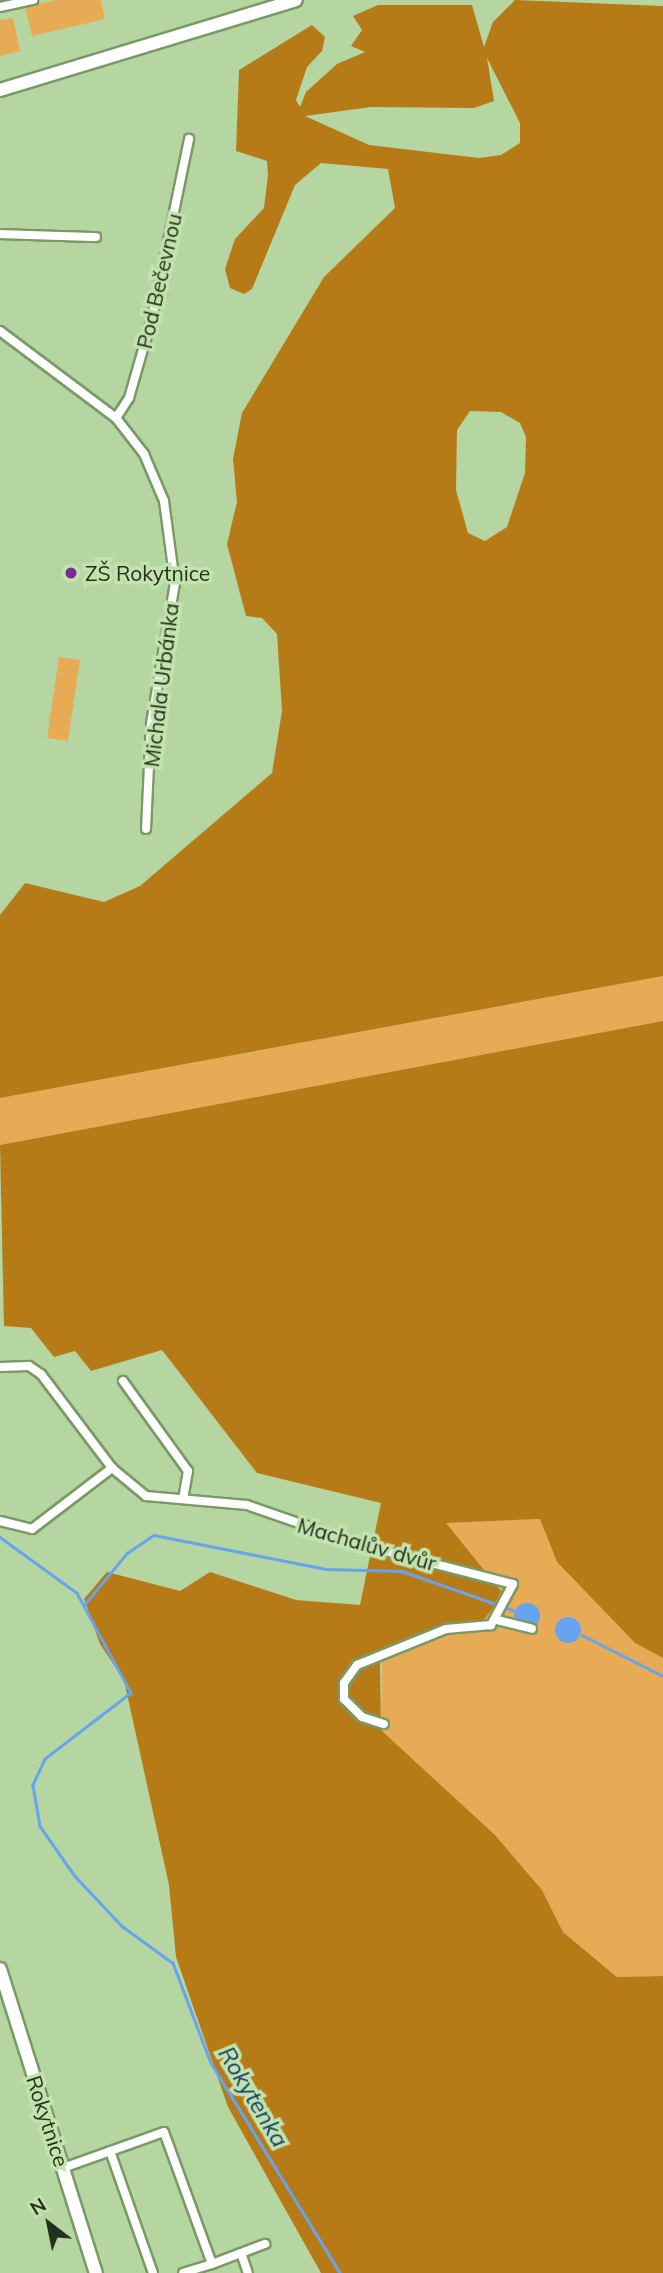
<!DOCTYPE html>
<html>
<head>
<meta charset="utf-8">
<style>
  body { margin:0 }
  #map { position:relative; width:663px; height:2273px; overflow:hidden; background:#b5d6a1; font-family:Mulish,sans-serif }
  div>[style] { position:absolute }
  .green>* { inset:0; background:#e7ab55 }
  .forest>* { inset:0; background:#b67b17 }
  .water>* { inset:0; background:#66a4ef }
  .round { border-radius:50% }
  .stream>* { height:2.5px; margin:-1.25px; padding:0 1.25px; transform-origin:1.25px; border-radius:1.25px; background:#66a4ef }
  .roads { filter:drop-shadow(2px 0 #7b9967) drop-shadow(-2px 0 #7b9967) drop-shadow(0 2px #7b9967) drop-shadow(0 -2px #7b9967) }
  .street>* { height:8px; margin:-4px; padding:0 4px; transform-origin:4px; border-radius:4px; background:#fff }
  .primary>* { height:12px; margin:-6px; padding:0 6px; transform-origin:6px; border-radius:6px; background:#fff }
  .dots>* { width:19px; height:19px; translate:-50% -50%; box-sizing:border-box; border:4px solid #c2e3ad; border-radius:50% }
  span { translate:-50% -50%; white-space:nowrap; text-align:center; line-height:1.15; -webkit-text-stroke:7px #c2e3ad; paint-order:stroke }
  .street-label { font-size:21px; color:#23301b }
  .poi-label { font-size:21px; color:#23301b }
  .left { translate:0 -50%; text-align:left }
  .water-label { font-size:23px; color:#123d6c; font-style:italic }
  .north { position:absolute; left:14px; top:2189px; width:70px; height:70px; -webkit-text-stroke:5px #c2e3ad; paint-order:stroke; rotate:328deg; font-size:19px; font-weight:700; line-height:28px; text-align:center; color:#23301b }
  .north::after { content:''; display:block; margin:auto; width:24px; height:32px; background:#23301b; clip-path:polygon(50% 0,100% 100%,50% 72%,0 100%) }
</style>
</head>
<body>
<div id="map">
  <div class="green">
    <i style="clip-path:polygon(56px 0,101px 0,105px 19px,32px 36px,25px 7px)"></i>
    <i style="clip-path:polygon(13px 18px,20px 51px,0 56px,0 20px)"></i>
    <i style="clip-path:polygon(59px 657px,80px 660px,68px 741px,47px 738px)"></i>
    <i style="clip-path:polygon(663px 976px,663px 1021px,0 1145px,0 1098px)"></i>
    <i style="clip-path:polygon(540px 1519px,557px 1562px,635px 1643px,663px 1658px,663px 1976px,618px 1977px,563px 1932px,542px 1890px,495px 1835px,381px 1730px,382px 1651px,445px 1523px)"></i>
  </div>
  <div class="forest">
    <i style="clip-path:polygon(evenodd,515px 0,663px 6px,663px 976px,0 1098px,0 915px,25px 883px,104px 902px,140px 886px,272px 773px,282px 711px,277px 634px,262px 618px,246px 616px,227px 544px,237px 502px,233px 459px,242px 413px,324px 277px,395px 208px,388px 169px,321px 163px,295px 185px,252px 289px,244px 294px,230px 288px,225px 269px,235px 239px,264px 208px,268px 175px,267px 161px,236px 151px,239px 70px,312px 25px,325px 37px,322px 51px,307px 67px,296px 100px,300px 107px,306px 92px,337px 64px,365px 52px,351px 46px,362px 30px,353px 16px,378px 5px,472px 5px,484px 47px,493px 22px,515px 0,487px 58px,520px 123px,520px 143px,501px 155px,479px 158px,369px 145px,305px 116px,371px 107px,474px 108px,494px 101px,487px 58px,515px 0,470px 411px,501px 412px,520px 423px,526px 437px,525px 473px,507px 527px,485px 541px,468px 533px,456px 490px,457px 430px,470px 411px)"></i>
    <i style="clip-path:polygon(663px 1021px,663px 1658px,635px 1643px,557px 1562px,540px 1519px,446px 1523px,501px 1591px,494px 1606px,483px 1621px,443px 1626px,382px 1651px,380px 1664px,381px 1730px,495px 1835px,542px 1890px,563px 1932px,617px 1977px,663px 1976px,663px 2273px,321px 2273px,228px 2107px,176px 1957px,169px 1885px,124px 1680px,100px 1644px,84px 1599px,107px 1572px,180px 1591px,210px 1572px,296px 1600px,360px 1605px,381px 1503px,257px 1473px,162px 1350px,91px 1371px,75px 1351px,54px 1357px,31px 1328px,4px 1326px,0 1145px)"></i>
  </div>
  <div class="water">
    <i class="round" style="left:514px;top:1603px;width:26px;height:26px"></i>
    <i class="round" style="left:555px;top:1617px;width:26px;height:26px"></i>
  </div>
  <div class="stream">
    <i style="left:0;top:1537px;width:95px;rotate:36deg"></i>
    <i style="left:77px;top:1593px;width:114px;rotate:61.6deg"></i>
    <i style="left:131px;top:1693px;width:108px;rotate:142.5deg"></i>
    <i style="left:45px;top:1759px;width:29px;rotate:115deg"></i>
    <i style="left:33px;top:1785px;width:42px;rotate:80.3deg"></i>
    <i style="left:40px;top:1826px;width:61px;rotate:55deg"></i>
    <i style="left:75px;top:1876px;width:69px;rotate:46.8deg"></i>
    <i style="left:122px;top:1926px;width:63px;rotate:36deg"></i>
    <i style="left:173px;top:1963px;width:107px;rotate:69.2deg"></i>
    <i style="left:211px;top:2063px;width:246px;rotate:58.4deg"></i>
    <i style="left:84px;top:1605px;width:67px;rotate:-50.4deg"></i>
    <i style="left:127px;top:1553px;width:32px;rotate:-34deg"></i>
    <i style="left:154px;top:1535px;width:175px;rotate:11.2deg"></i>
    <i style="left:326px;top:1569px;width:76px;rotate:1.5deg"></i>
    <i style="left:402px;top:1571px;width:118px;rotate:19.4deg"></i>
    <i style="left:582px;top:1635px;width:91px;rotate:26.8deg"></i>
  </div>
  <div class="roads">
    <div class="street">
      <i style="left:0;top:7px;width:34px;rotate:-12deg"></i>
      <i style="left:0;top:234px;width:96px;rotate:1.8deg"></i>
      <i style="left:0;top:331px;width:145px;rotate:36.9deg"></i>
      <i style="left:116px;top:418px;width:46px;rotate:52.1deg"></i>
      <i style="left:144px;top:454px;width:51px;rotate:66.9deg"></i>
      <i style="left:164px;top:501px;width:83px;rotate:82.4deg"></i>
      <i style="left:175px;top:583px;width:142px;rotate:99.7deg"></i>
      <i style="left:151px;top:723px;width:106px;rotate:92.7deg"></i>
      <i style="left:116px;top:418px;width:24px;rotate:-57deg"></i>
      <i style="left:129px;top:398px;width:83px;rotate:-74deg"></i>
      <i style="left:152px;top:318px;width:183px;rotate:-78.3deg"></i>
      <i style="left:0;top:1367px;width:29px;rotate:-2deg"></i>
      <i style="left:29px;top:1366px;width:14px;rotate:34deg"></i>
      <i style="left:41px;top:1374px;width:118px;rotate:52.9deg"></i>
      <i style="left:123px;top:1381px;width:111px;rotate:54.2deg"></i>
      <i style="left:188px;top:1471px;width:28px;rotate:100deg"></i>
      <i style="left:0;top:1521px;width:33px;rotate:14deg"></i>
      <i style="left:32px;top:1529px;width:101px;rotate:-37.3deg"></i>
      <i style="left:112px;top:1468px;width:44px;rotate:39.5deg"></i>
      <i style="left:146px;top:1496px;width:101px;rotate:5.1deg"></i>
      <i style="left:247px;top:1505px;width:122px;rotate:19.2deg"></i>
      <i style="left:362px;top:1545px;width:156px;rotate:14.5deg"></i>
      <i style="left:513px;top:1584px;width:47px;rotate:118.2deg"></i>
      <i style="left:491px;top:1625px;width:45px;rotate:174.9deg"></i>
      <i style="left:446px;top:1629px;width:96px;rotate:158deg"></i>
      <i style="left:357px;top:1665px;width:22px;rotate:126deg"></i>
      <i style="left:344px;top:1683px;width:16px;rotate:90deg"></i>
      <i style="left:344px;top:1699px;width:25px;rotate:45deg"></i>
      <i style="left:362px;top:1717px;width:23px;rotate:18deg"></i>
      <i style="left:497px;top:1620px;width:36px;rotate:14deg"></i>
      <i style="left:110px;top:2151px;width:129px;rotate:70.6deg"></i>
      <i style="left:63px;top:2168px;width:107px;rotate:-19.6deg"></i>
      <i style="left:164px;top:2132px;width:140px;rotate:70deg"></i>
      <i style="left:212px;top:2264px;width:30px;rotate:163deg"></i>
      <i style="left:241px;top:2253px;width:21px;rotate:71deg"></i>
      <i style="left:212px;top:2264px;width:57px;rotate:-20.7deg"></i>
    </div>
    <div class="primary">
      <i style="left:0;top:90px;width:309px;rotate:-16.9deg"></i>
      <i style="left:0;top:1969px;width:319px;rotate:72.5deg"></i>
    </div>
  </div>
  <div class="dots">
    <i style="left:71px;top:573px;background:#792a9b"></i>
  </div>
  <div class="street-label">
    <span style="left:159px;top:281px;rotate:-77deg">Pod Bečevnou</span>
    <span style="left:161px;top:685px;rotate:-83deg">Michala Urbánka</span>
    <span style="left:367px;top:1544px;rotate:16deg">Machalův dvůr</span>
    <span style="left:48px;top:2121px;rotate:72deg">Rokytnice</span>
  </div>
  <div class="poi-label">
    <span class="left" style="left:85px;top:573px">ZŠ Rokytnice</span>
  </div>
  <div class="water-label">
    <span style="left:253px;top:2097px;rotate:59deg">Rokytenka</span>
  </div>
  <div class="north">N</div>
</div>
</body>
</html>
